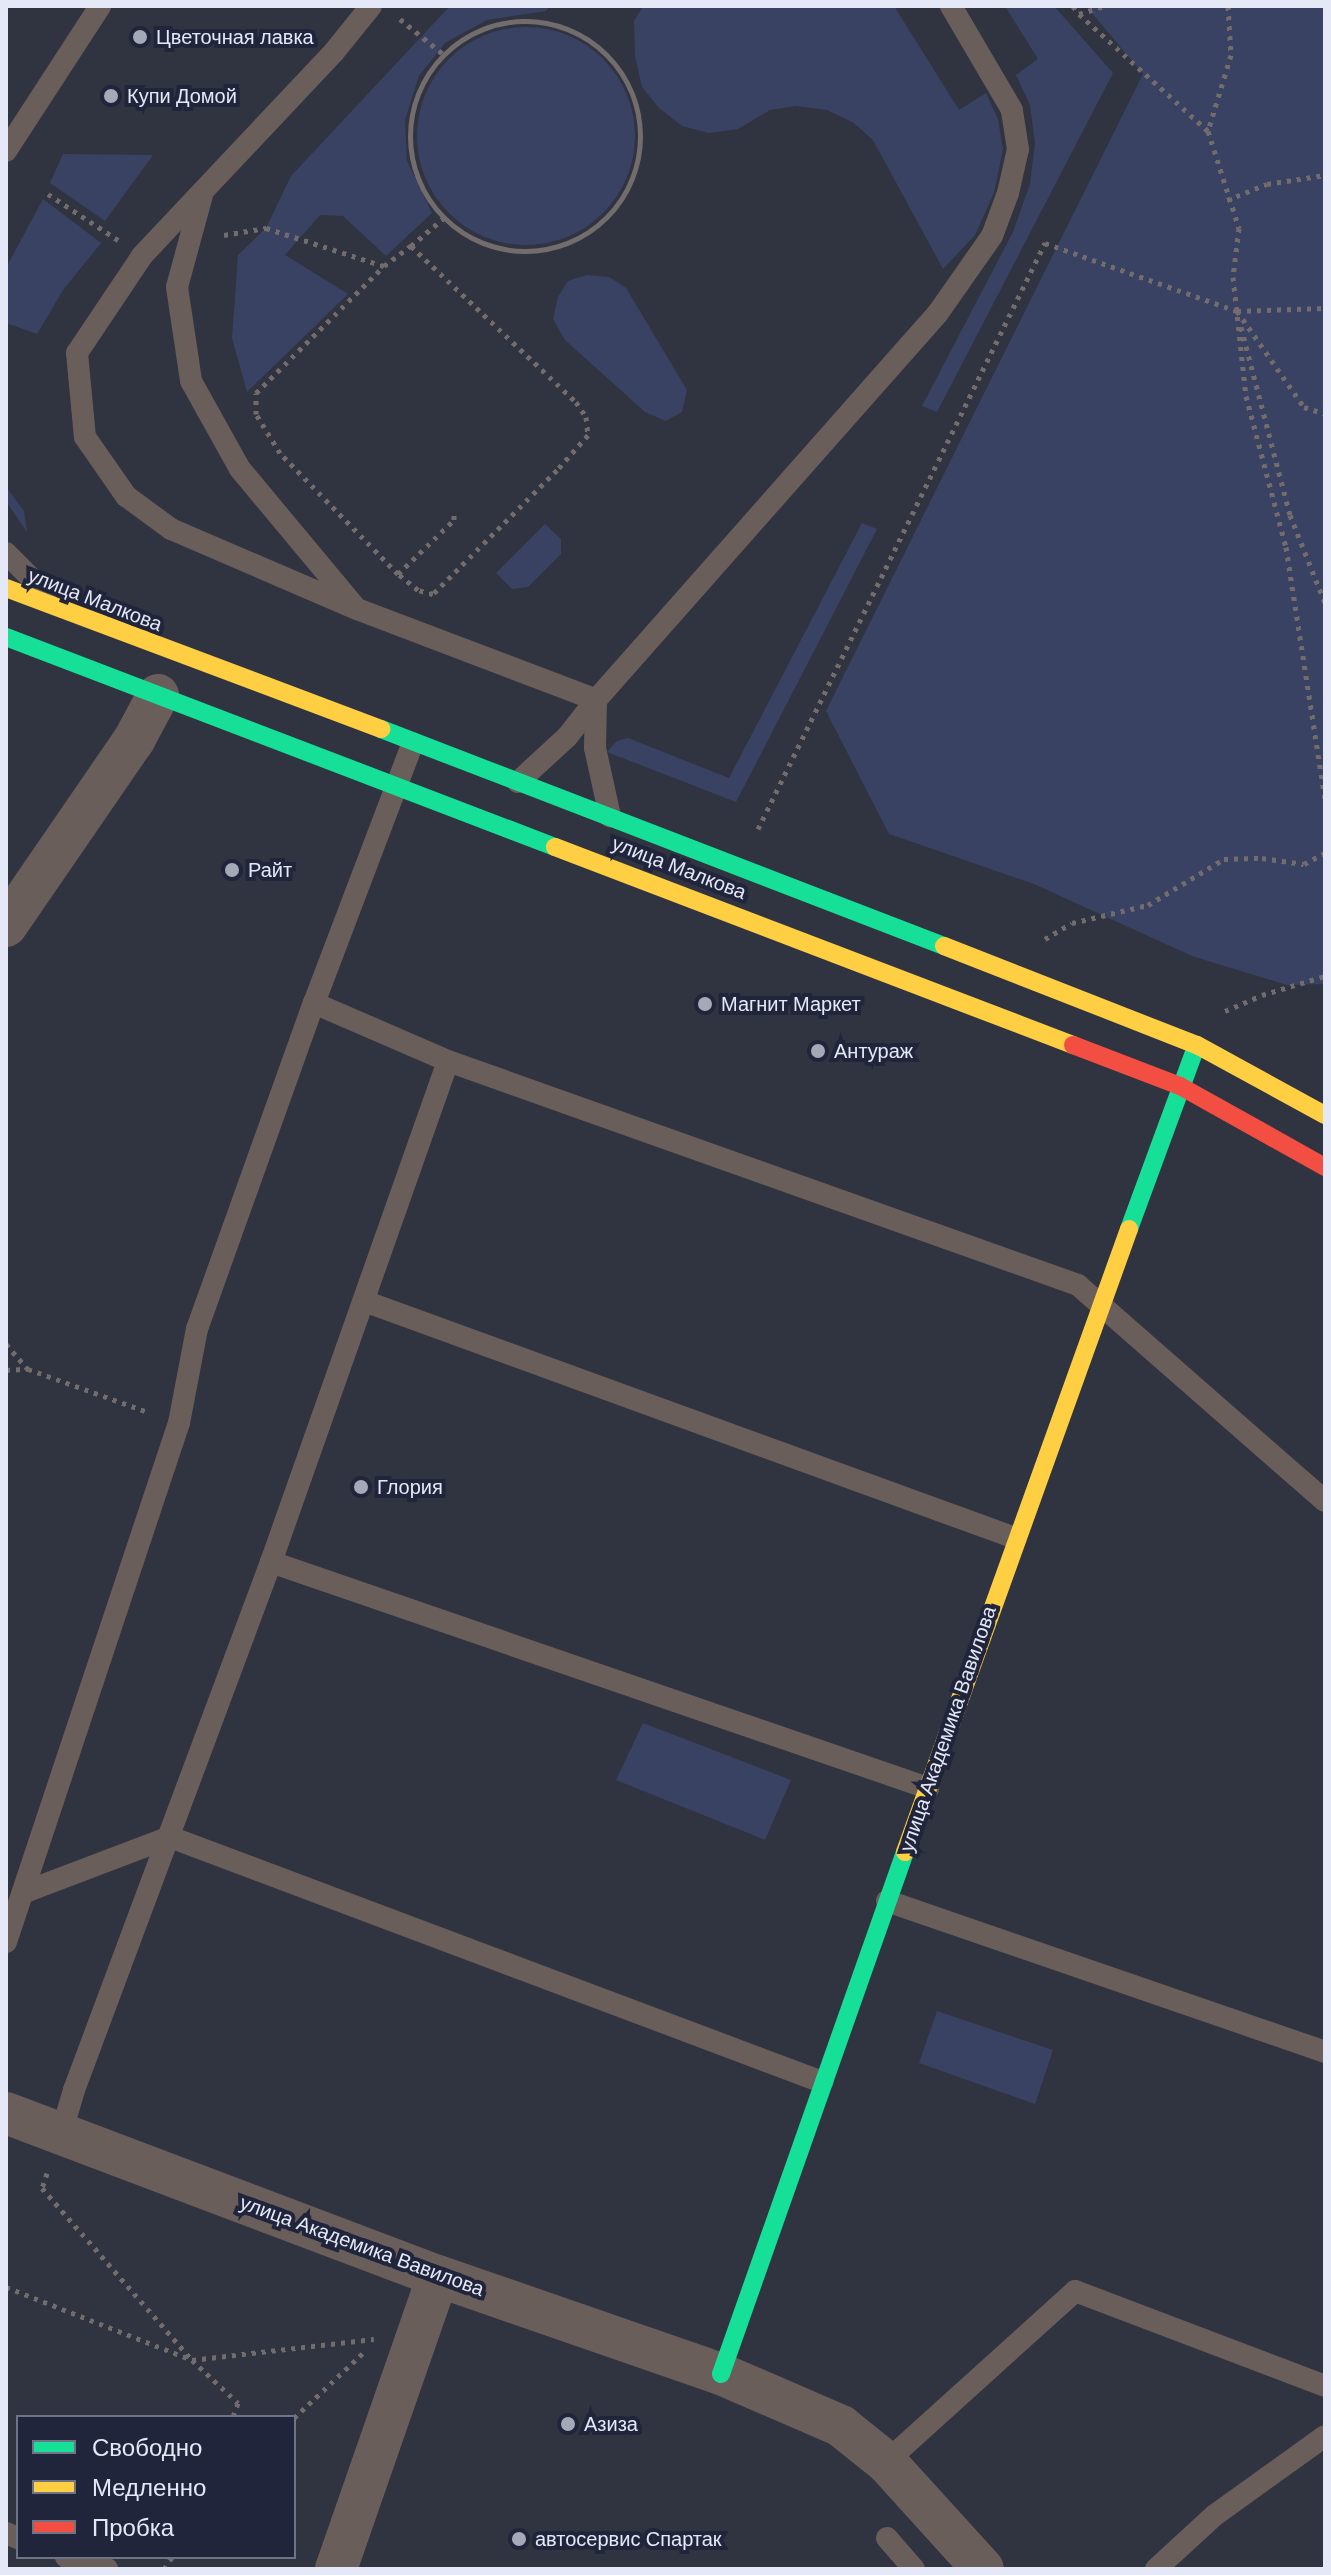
<!DOCTYPE html>
<html>
<head>
<meta charset="utf-8">
<style>
  body { margin:0 }
  #map { position:relative; width:1331px; height:2575px; overflow:hidden; background:#303340; font-family:"DM Sans",sans-serif }
  div>[style] { position:absolute }
  .green>* { inset:0; background:#3a4263 }
  .round { border-radius:50% }
  .path>* { height:5px; margin-top:-2.5px; transform-origin:0; background:repeating-linear-gradient(90deg,#736c6c 0 4px,transparent 0 10px) }
  .path>.ring { margin:-2.5px; padding:0; box-sizing:content-box; background:none; border:5px solid #736c6c; border-radius:50% }
  .lane>* { height:22px; margin:-11px; padding:0 11px; transform-origin:11px; border-radius:11px; background:#6a5e5a }
  .street>* { height:42px; margin:-21px; padding:0 21px; transform-origin:21px; border-radius:21px; background:#6a5e5a }
  .fast>* { height:18px; margin:-9px; padding:0 9px; transform-origin:9px; border-radius:9px; background:#16e098 }
  .slow>* { height:18px; margin:-9px; padding:0 9px; transform-origin:9px; border-radius:9px; background:#ffcf43 }
  .jam>* { height:18px; margin:-9px; padding:0 9px; transform-origin:9px; border-radius:9px; background:#f24e42 }
  .dots>* { width:22px; height:22px; translate:-50% -50%; box-sizing:border-box; border:4px solid #21253b; border-radius:50% }
  span { translate:-50% -50%; white-space:nowrap; text-align:center; line-height:1.15; -webkit-text-stroke:8px #21253b; paint-order:stroke }
  .poi-label { font-size:20px; color:#e4e8f7 }
  .left { translate:0 -50%; text-align:left }
  .street-label { font-size:20px; color:#e4e8f7 }
  .frame { position:absolute; inset:0; border:8px solid #e4e8f7; pointer-events:none }
  .legend { position:absolute; left:16px; top:2415px; width:280px; height:144px; box-sizing:border-box; background:#21253b; border:2px solid #6f7386; margin:0; padding:10px 14px; list-style:none; font-size:24px; color:#e4e8f7 }
  .legend li { display:flex; align-items:center; gap:16px; height:40px }
  .legend b { width:40px; border:2px solid #6f7386 }
</style>
</head>
<body>
<div id="map">
  <div class="green">
    <i style="clip-path:polygon(450px 6px,550px 6px,546px 11px,487px 20px,445px 43px,419px 76px,405px 120px,407px 161px,432px 213px,386px 256px,343px 216px,320px 215px,285px 255px,348px 294px,247px 392px,232px 338px,238px 255px,266px 228px,291px 176px)"></i>
    <i style="clip-path:polygon(643px 6px,894px 6px,959px 110px,986px 93px,998px 119px,1003px 149px,994px 193px,975px 235px,943px 269px,873px 140px,854px 123px,827px 110px,796px 106px,770px 110px,738px 129px,709px 133px,682px 126px,659px 108px,642px 87px,635px 56px,634px 21px)"></i>
    <i style="clip-path:polygon(1005px 6px,1054px 6px,1113px 73px,937px 412px,922px 406px,1013px 232px,1030px 184px,1035px 143px,1030px 105px,1016px 75px,1038px 59px)"></i>
    <i style="clip-path:polygon(1086px 6px,1325px 6px,1325px 984px,1287px 985px,1192px 956px,1034px 884px,889px 834px,826px 711px,1143px 74px)"></i>
    <i class="round" style="left:417px;top:27px;width:218px;height:218px"></i>
    <i style="clip-path:polygon(63px 154px,153px 155px,105px 221px,50px 183px)"></i>
    <i style="clip-path:polygon(43px 199px,101px 243px,63px 290px,37px 334px,6px 323px,6px 268px)"></i>
    <i style="clip-path:polygon(587px 275px,609px 277px,626px 288px,687px 390px,682px 412px,666px 421px,645px 412px,565px 340px,553px 319px,558px 297px,568px 281px)"></i>
    <i style="clip-path:polygon(6px 487px,24px 511px,27px 532px,6px 501px)"></i>
    <i style="clip-path:polygon(862px 523px,877px 529px,736px 802px,607px 752px,617px 741px,628px 738px,729px 778px)"></i>
    <i style="clip-path:polygon(545px 524px,561px 539px,561px 554px,528px 587px,512px 589px,496px 573px)"></i>
    <i style="clip-path:polygon(643px 1723px,791px 1780px,765px 1840px,616px 1780px)"></i>
    <i style="clip-path:polygon(937px 2011px,1053px 2050px,1035px 2104px,919px 2063px)"></i>
  </div>
  <div class="path">
    <i style="left:1073px;top:6px;width:10px;rotate:53deg"></i>
    <i style="left:1079px;top:14px;width:25px;rotate:-18deg"></i>
    <i style="left:1228px;top:6px;width:49px;rotate:86.5deg"></i>
    <i style="left:1231px;top:55px;width:79px;rotate:106.8deg"></i>
    <i style="left:1208px;top:131px;width:102px;rotate:72.3deg"></i>
    <i style="left:1239px;top:228px;width:49px;rotate:97deg"></i>
    <i style="left:1233px;top:277px;width:120px;rotate:83.8deg"></i>
    <i style="left:1246px;top:396px;width:156px;rotate:75.2deg"></i>
    <i style="left:1286px;top:547px;width:254px;rotate:81.2deg"></i>
    <i style="left:1079px;top:14px;width:174px;rotate:42.2deg"></i>
    <i style="left:400px;top:19px;width:55px;rotate:39.1deg"></i>
    <i class="ring" style="left:410px;top:21px;width:225px;height:225px"></i>
    <i style="left:48px;top:194px;width:84px;rotate:33.3deg"></i>
    <i style="left:1227px;top:200px;width:43px;rotate:-21.8deg"></i>
    <i style="left:1267px;top:184px;width:59px;rotate:-8.8deg"></i>
    <i style="left:224px;top:235px;width:43px;rotate:-9.5deg"></i>
    <i style="left:266px;top:228px;width:124px;rotate:17.9deg"></i>
    <i style="left:411px;top:246px;width:227px;rotate:43.4deg"></i>
    <i style="left:576px;top:402px;width:18px;rotate:56deg"></i>
    <i style="left:586px;top:417px;width:18px;rotate:84deg"></i>
    <i style="left:588px;top:435px;width:47px;rotate:131.5deg"></i>
    <i style="left:557px;top:470px;width:175px;rotate:135deg"></i>
    <i style="left:433px;top:594px;width:16px;rotate:-165deg"></i>
    <i style="left:418px;top:590px;width:26px;rotate:-141deg"></i>
    <i style="left:398px;top:574px;width:169px;rotate:-134.3deg"></i>
    <i style="left:280px;top:453px;width:46px;rotate:-121.6deg"></i>
    <i style="left:256px;top:414px;width:21px;rotate:-90deg"></i>
    <i style="left:256px;top:393px;width:180px;rotate:-44.8deg"></i>
    <i style="left:384px;top:266px;width:34px;rotate:-37deg"></i>
    <i style="left:411px;top:246px;width:45px;rotate:-40.5deg"></i>
    <i style="left:1237px;top:311px;width:117px;rotate:55.1deg"></i>
    <i style="left:1304px;top:407px;width:22px;rotate:18deg"></i>
    <i style="left:1241px;top:327px;width:194px;rotate:75.4deg"></i>
    <i style="left:1290px;top:515px;width:95px;rotate:68.3deg"></i>
    <i style="left:398px;top:574px;width:78px;rotate:-44deg"></i>
    <i style="left:454px;top:520px;width:7px;rotate:-90deg"></i>
    <i style="left:758px;top:829px;width:653px;rotate:-63.91deg"></i>
    <i style="left:1045px;top:243px;width:204px;rotate:19.5deg"></i>
    <i style="left:1237px;top:311px;width:88px;rotate:-2deg"></i>
    <i style="left:1045px;top:939px;width:31px;rotate:-31deg"></i>
    <i style="left:1072px;top:923px;width:78px;rotate:-13.3deg"></i>
    <i style="left:1148px;top:905px;width:89px;rotate:-31.2deg"></i>
    <i style="left:1224px;top:859px;width:38px;rotate:-2deg"></i>
    <i style="left:1262px;top:858px;width:42px;rotate:8.1deg"></i>
    <i style="left:1304px;top:864px;width:24px;rotate:-28deg"></i>
    <i style="left:1225px;top:1011px;width:40px;rotate:-23.4deg"></i>
    <i style="left:1262px;top:995px;width:66px;rotate:-16.8deg"></i>
    <i style="left:6px;top:1344px;width:33px;rotate:49deg"></i>
    <i style="left:6px;top:1370px;width:22px;rotate:-3deg"></i>
    <i style="left:28px;top:1369px;width:127px;rotate:19.7deg"></i>
    <i style="left:47px;top:2173px;width:16px;rotate:108deg"></i>
    <i style="left:42px;top:2188px;width:228px;rotate:48.9deg"></i>
    <i style="left:192px;top:2360px;width:63px;rotate:43.1deg"></i>
    <i style="left:238px;top:2403px;width:15px;rotate:110deg"></i>
    <i style="left:6px;top:2287px;width:200px;rotate:21.4deg"></i>
    <i style="left:192px;top:2360px;width:183px;rotate:-6.6deg"></i>
    <i style="left:294px;top:2418px;width:98px;rotate:-43.3deg"></i>
    <i style="left:164px;top:2569px;width:14px;rotate:-56deg"></i>
  </div>
  <div class="lane">
    <i style="left:371px;top:6px;width:59px;rotate:128.8deg"></i>
    <i style="left:334px;top:52px;width:280px;rotate:133.3deg"></i>
    <i style="left:142px;top:256px;width:117px;rotate:123.8deg"></i>
    <i style="left:77px;top:353px;width:84px;rotate:84.6deg"></i>
    <i style="left:85px;top:437px;width:72px;rotate:55.2deg"></i>
    <i style="left:126px;top:496px;width:56px;rotate:36.3deg"></i>
    <i style="left:171px;top:529px;width:202px;rotate:23.3deg"></i>
    <i style="left:357px;top:609px;width:256px;rotate:20.8deg"></i>
    <i style="left:596px;top:700px;width:516px;rotate:-48.53deg"></i>
    <i style="left:938px;top:313px;width:94px;rotate:-55deg"></i>
    <i style="left:992px;top:236px;width:46px;rotate:-69.6deg"></i>
    <i style="left:1008px;top:193px;width:45px;rotate:-77.2deg"></i>
    <i style="left:1018px;top:149px;width:39px;rotate:-99deg"></i>
    <i style="left:1012px;top:110px;width:121px;rotate:-120.4deg"></i>
    <i style="left:6px;top:151px;width:173px;rotate:-57deg"></i>
    <i style="left:202px;top:195px;width:95px;rotate:105.2deg"></i>
    <i style="left:177px;top:287px;width:95px;rotate:81.5deg"></i>
    <i style="left:191px;top:381px;width:101px;rotate:60.9deg"></i>
    <i style="left:240px;top:469px;width:178px;rotate:50.2deg"></i>
    <i style="left:6px;top:553px;width:57px;rotate:45deg"></i>
    <i style="left:518px;top:782px;width:67px;rotate:-42.6deg"></i>
    <i style="left:567px;top:737px;width:47px;rotate:-51.9deg"></i>
    <i style="left:596px;top:700px;width:48px;rotate:91.2deg"></i>
    <i style="left:595px;top:748px;width:70px;rotate:77.6deg"></i>
    <i style="left:314px;top:1003px;width:146px;rotate:23.4deg"></i>
    <i style="left:448px;top:1061px;width:669px;rotate:19.57deg"></i>
    <i style="left:1078px;top:1285px;width:328px;rotate:41.2deg"></i>
    <i style="left:364px;top:1301px;width:693px;rotate:20deg"></i>
    <i style="left:271px;top:1562px;width:695px;rotate:18.98deg"></i>
    <i style="left:25px;top:1892px;width:155px;rotate:-20.8deg"></i>
    <i style="left:170px;top:1837px;width:697px;rotate:20.59deg"></i>
    <i style="left:887px;top:1901px;width:463px;rotate:19deg"></i>
    <i style="left:6px;top:1942px;width:547px;rotate:-71.57deg"></i>
    <i style="left:179px;top:1423px;width:96px;rotate:-79.2deg"></i>
    <i style="left:197px;top:1329px;width:346px;rotate:-70.3deg"></i>
    <i style="left:314px;top:1003px;width:278px;rotate:-69.2deg"></i>
    <i style="left:61px;top:2134px;width:46px;rotate:-73.5deg"></i>
    <i style="left:74px;top:2090px;width:564px;rotate:-69.54deg"></i>
    <i style="left:271px;top:1562px;width:531px;rotate:-70.54deg"></i>
    <i style="left:886px;top:2462px;width:255px;rotate:-42.1deg"></i>
    <i style="left:1075px;top:2291px;width:267px;rotate:20.8deg"></i>
    <i style="left:6px;top:2533px;width:13px;rotate:23deg"></i>
    <i style="left:887px;top:2538px;width:41px;rotate:48.9deg"></i>
    <i style="left:66px;top:2557px;width:43px;rotate:16.3deg"></i>
    <i style="left:1156px;top:2569px;width:80px;rotate:-42.5deg"></i>
    <i style="left:1215px;top:2515px;width:135px;rotate:-35.7deg"></i>
  </div>
  <div class="street">
    <i style="left:6px;top:926px;width:226px;rotate:-55.5deg"></i>
    <i style="left:134px;top:740px;width:51px;rotate:-61.9deg"></i>
    <i style="left:6px;top:2113px;width:462px;rotate:20.7deg"></i>
    <i style="left:438px;top:2276px;width:299px;rotate:19.1deg"></i>
    <i style="left:721px;top:2374px;width:131px;rotate:23.4deg"></i>
    <i style="left:841px;top:2426px;width:58px;rotate:38.7deg"></i>
    <i style="left:886px;top:2462px;width:144px;rotate:47.8deg"></i>
    <i style="left:336px;top:2569px;width:310px;rotate:-70.8deg"></i>
  </div>
  <div class="fast">
    <i style="left:6px;top:637px;width:588px;rotate:20.93deg"></i>
    <i style="left:381px;top:729px;width:603px;rotate:21.08deg"></i>
    <i style="left:1129px;top:1229px;width:191px;rotate:-69.8deg"></i>
    <i style="left:721px;top:2374px;width:553px;rotate:-70.58deg"></i>
  </div>
  <div class="slow">
    <i style="left:6px;top:588px;width:401px;rotate:20.6deg"></i>
    <i style="left:555px;top:847px;width:555px;rotate:20.92deg"></i>
    <i style="left:944px;top:946px;width:272px;rotate:21.4deg"></i>
    <i style="left:1197px;top:1045px;width:146px;rotate:28.7deg"></i>
    <i style="left:905px;top:1852px;width:662px;rotate:-70.22deg"></i>
  </div>
  <div class="jam">
    <i style="left:1073px;top:1045px;width:115px;rotate:21deg"></i>
    <i style="left:1180px;top:1086px;width:166px;rotate:29.2deg"></i>
  </div>
  <div class="dots">
    <i style="left:140px;top:37px;background:#a5a9b7"></i>
    <i style="left:111px;top:96px;background:#a5a9b7"></i>
    <i style="left:232px;top:870px;background:#a5a9b7"></i>
    <i style="left:705px;top:1004px;background:#a5a9b7"></i>
    <i style="left:818px;top:1051px;background:#a5a9b7"></i>
    <i style="left:361px;top:1487px;background:#a5a9b7"></i>
    <i style="left:568px;top:2424px;background:#a5a9b7"></i>
    <i style="left:519px;top:2539px;background:#a5a9b7"></i>
  </div>
  <div class="poi-label">
    <span class="left" style="left:156px;top:37px">Цветочная лавка</span>
    <span class="left" style="left:127px;top:96px">Купи Домой</span>
    <span class="left" style="left:248px;top:870px">Райт</span>
    <span class="left" style="left:721px;top:1004px">Магнит Маркет</span>
    <span class="left" style="left:834px;top:1051px">Антураж</span>
    <span class="left" style="left:377px;top:1487px">Глория</span>
    <span class="left" style="left:584px;top:2424px">Азиза</span>
    <span class="left" style="left:535px;top:2539px">автосервис Спартак</span>
  </div>
  <div class="street-label">
    <span style="left:95px;top:600px;rotate:21deg">улица Малкова</span>
    <span style="left:679px;top:868px;rotate:21deg">улица Малкова</span>
    <span style="left:948px;top:1729px;rotate:-71deg">улица Академика Вавилова</span>
    <span style="left:362px;top:2246px;rotate:20deg">улица Академика Вавилова</span>
  </div>
  <div class="frame"></div>
  <ul class="legend">
  <li><b style="height:10px;background:#16e098"></b>Свободно</li>
  <li><b style="height:10px;background:#ffcf43"></b>Медленно</li>
  <li><b style="height:10px;background:#f24e42"></b>Пробка</li>
  </ul>
</div>
</body>
</html>
